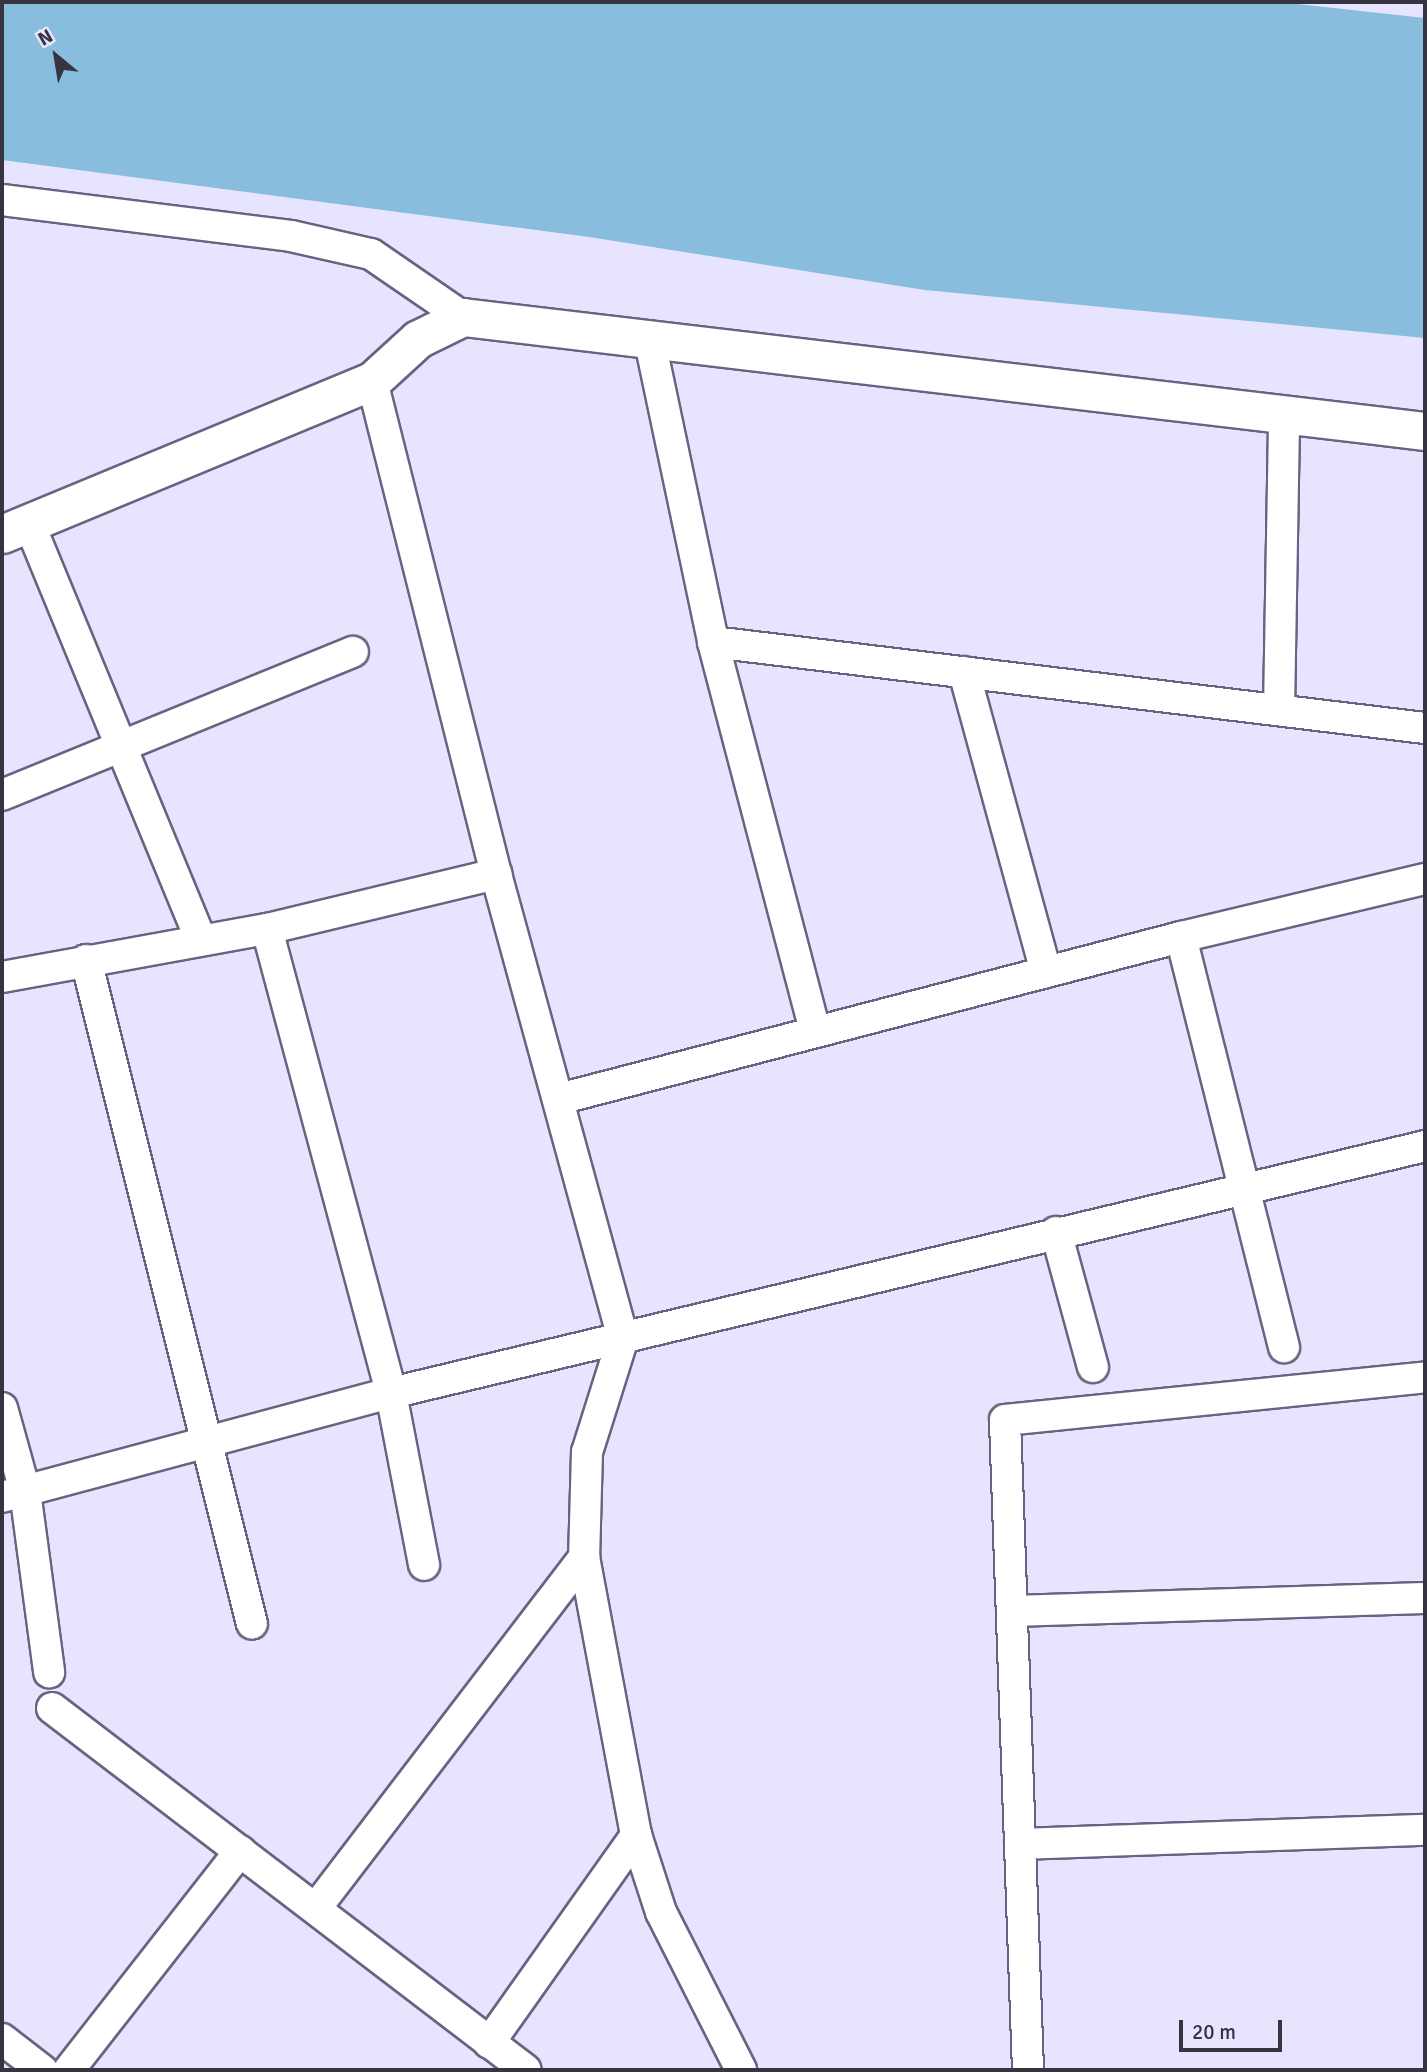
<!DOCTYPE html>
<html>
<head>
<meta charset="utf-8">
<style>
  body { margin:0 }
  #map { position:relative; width:1427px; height:2072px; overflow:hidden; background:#e7e4ff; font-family:Signika,sans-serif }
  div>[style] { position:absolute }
  .water>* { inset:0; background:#88bddd }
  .roads { filter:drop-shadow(2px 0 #686380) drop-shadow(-2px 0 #686380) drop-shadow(0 2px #686380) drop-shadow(0 -2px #686380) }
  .minor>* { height:30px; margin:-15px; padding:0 15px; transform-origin:15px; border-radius:15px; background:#fff }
  .tertiary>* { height:37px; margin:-18.5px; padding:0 18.5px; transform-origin:18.5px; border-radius:18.5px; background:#fff }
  span { translate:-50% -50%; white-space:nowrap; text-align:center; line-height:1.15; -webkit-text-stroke:7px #e7e4ff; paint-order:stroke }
  .frame { position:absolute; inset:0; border:4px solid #363441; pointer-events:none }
  .north { position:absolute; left:21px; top:21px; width:70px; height:70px; -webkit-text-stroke:5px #e7e4ff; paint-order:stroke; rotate:330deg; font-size:19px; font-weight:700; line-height:28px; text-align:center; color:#363441 }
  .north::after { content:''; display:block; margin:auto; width:24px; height:32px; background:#363441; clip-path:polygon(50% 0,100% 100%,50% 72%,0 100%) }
  .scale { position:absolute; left:1179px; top:2020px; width:103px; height:32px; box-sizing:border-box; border:4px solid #363441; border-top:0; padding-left:9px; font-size:21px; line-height:24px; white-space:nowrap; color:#363441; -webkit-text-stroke:5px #e7e4ff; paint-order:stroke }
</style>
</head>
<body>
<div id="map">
  <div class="water">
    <i style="clip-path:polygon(2px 2px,1279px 2px,1425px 18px,1425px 338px,925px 290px,589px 237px,2px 160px)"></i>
  </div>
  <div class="roads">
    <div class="minor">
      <i style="left:2px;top:200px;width:291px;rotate:7.1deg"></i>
      <i style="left:291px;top:236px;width:82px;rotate:12.7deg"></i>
      <i style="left:371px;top:254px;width:112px;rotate:34.4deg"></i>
      <i style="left:649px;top:337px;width:312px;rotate:78.1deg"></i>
      <i style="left:713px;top:642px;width:403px;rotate:75.3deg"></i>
      <i style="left:372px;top:381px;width:508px;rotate:75.88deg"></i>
      <i style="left:496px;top:874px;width:481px;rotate:74.7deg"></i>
      <i style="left:623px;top:1338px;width:120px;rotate:107.5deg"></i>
      <i style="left:587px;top:1452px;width:105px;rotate:91.6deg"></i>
      <i style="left:584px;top:1557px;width:283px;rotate:79.4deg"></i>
      <i style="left:636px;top:1835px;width:81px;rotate:72deg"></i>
      <i style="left:661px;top:1912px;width:177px;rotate:63.1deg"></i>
      <i style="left:29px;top:523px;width:449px;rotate:67.6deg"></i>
      <i style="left:713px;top:642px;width:717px;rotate:6.89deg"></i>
      <i style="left:964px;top:672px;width:311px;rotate:74.7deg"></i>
      <i style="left:1279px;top:710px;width:294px;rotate:-89deg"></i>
      <i style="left:2px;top:795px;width:379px;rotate:-22.2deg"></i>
      <i style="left:267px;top:929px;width:480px;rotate:75deg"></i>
      <i style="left:391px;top:1393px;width:175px;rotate:79.1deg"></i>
      <i style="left:1181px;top:937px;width:423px;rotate:75.9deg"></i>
      <i style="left:86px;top:960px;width:684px;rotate:75.96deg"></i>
      <i style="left:2px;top:977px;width:269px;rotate:-10.3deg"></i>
      <i style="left:267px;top:929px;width:236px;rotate:-13.5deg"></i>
      <i style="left:559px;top:1099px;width:643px;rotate:-14.6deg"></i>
      <i style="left:1181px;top:937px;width:251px;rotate:-13.4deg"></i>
      <i style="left:1056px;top:1232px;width:140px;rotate:74.7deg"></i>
      <i style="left:2px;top:1408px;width:86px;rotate:74.5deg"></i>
      <i style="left:25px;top:1491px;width:183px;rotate:82.4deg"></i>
      <i style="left:2px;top:1497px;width:403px;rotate:-15deg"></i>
      <i style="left:391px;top:1393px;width:1063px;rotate:-13.43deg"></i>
      <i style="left:1012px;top:1611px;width:413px;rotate:-1.8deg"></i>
      <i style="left:52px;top:1708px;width:596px;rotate:37.37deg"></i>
      <i style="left:1020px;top:1844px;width:405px;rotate:-2deg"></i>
      <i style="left:316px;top:1908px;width:442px;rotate:-52.6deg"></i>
      <i style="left:2px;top:2039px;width:51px;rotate:37.8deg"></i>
      <i style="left:489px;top:2043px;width:255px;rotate:-54.7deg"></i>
      <i style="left:69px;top:2070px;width:278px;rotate:-52deg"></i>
      <i style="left:1028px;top:2070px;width:650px;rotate:-92.03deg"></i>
      <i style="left:1005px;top:1420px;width:422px;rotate:-5.8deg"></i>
    </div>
    <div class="tertiary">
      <i style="left:2px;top:534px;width:400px;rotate:-22.5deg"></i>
      <i style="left:372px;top:381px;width:62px;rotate:-42.4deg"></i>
      <i style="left:418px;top:339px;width:50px;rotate:-26.1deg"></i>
      <i style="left:463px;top:317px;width:969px;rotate:6.76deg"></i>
    </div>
  </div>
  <div class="frame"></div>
  <div class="north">N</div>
  <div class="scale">20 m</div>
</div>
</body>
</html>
